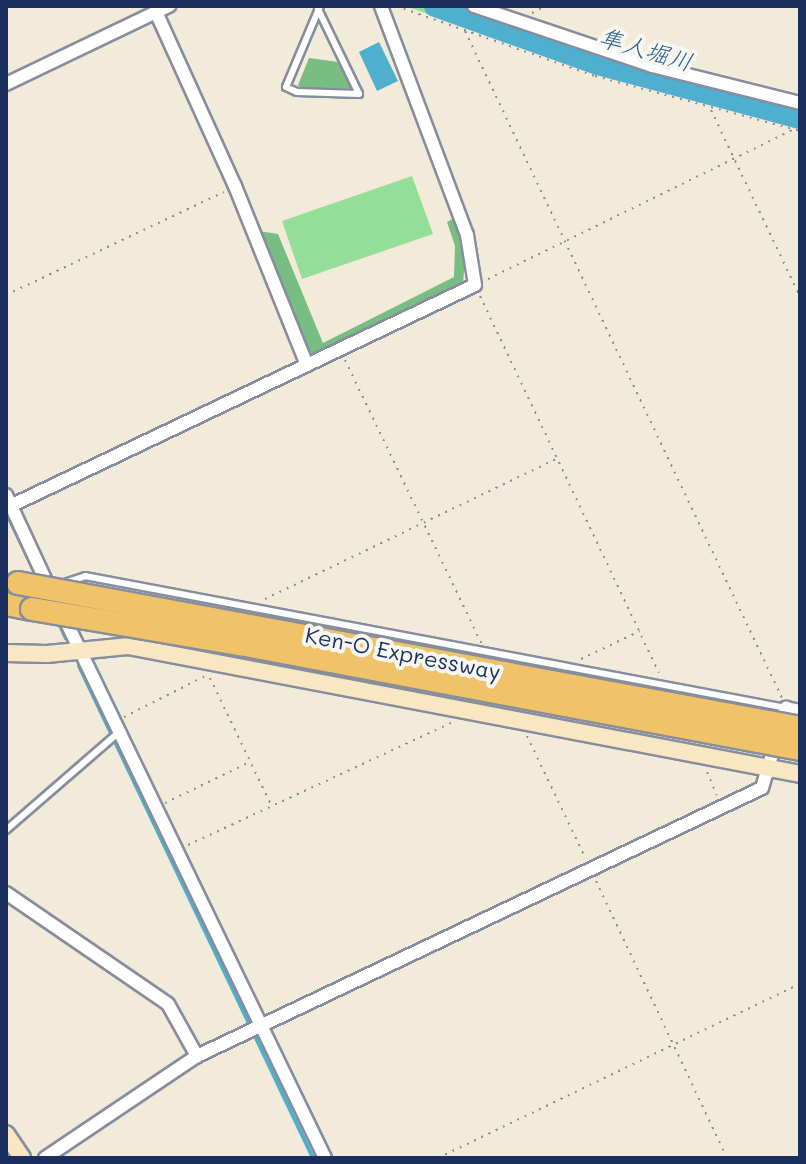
<!DOCTYPE html>
<html>
<head>
<meta charset="utf-8">
<style>
  body { margin:0 }
  #map { position:relative; width:806px; height:1164px; overflow:hidden; background:#f2ebda; font-family:Mali,"Klee One",sans-serif }
  div>[style] { position:absolute }
  .green>* { inset:0; background:#95de99 }
  .forest>* { inset:0; background:#78bd81 }
  .water>* { inset:0; background:#4fafce }
  .stream>* { height:4px; margin:-2px; padding:0 2px; transform-origin:2px; border-radius:2px; background:#4fafce }
  .river>* { height:22px; margin:-11px; padding:0 11px; transform-origin:11px; border-radius:11px; background:#4fafce }
  .path>* { height:2px; margin-top:-1px; transform-origin:0; background:repeating-linear-gradient(90deg,#868d9c 0 2px,transparent 0 8px) }
  .roads { filter:drop-shadow(2px 0 #868d9c) drop-shadow(-2px 0 #868d9c) drop-shadow(0 2px #868d9c) drop-shadow(0 -2px #868d9c) }
  .lane>* { height:6px; margin:-3px; padding:0 3px; transform-origin:3px; border-radius:3px; background:#fff }
  .street>* { height:12px; margin:-6px; padding:0 6px; transform-origin:6px; border-radius:6px; background:#fff }
  .secondary>* { height:16px; margin:-8px; padding:0 8px; transform-origin:8px; border-radius:8px; background:#f9e7c3 }
  .highway>* { height:22px; margin:-11px; padding:0 11px; transform-origin:11px; border-radius:11px; background:#f1c369 }
  .bridges { filter:drop-shadow(2px 0 #868d9c) drop-shadow(-2px 0 #868d9c) drop-shadow(0 2px #868d9c) drop-shadow(0 -2px #868d9c) }
  .highway-bridge>* { height:22px; margin:-11px; padding:0 11px; transform-origin:11px; border-radius:11px; background:#f1c369 }
  span { translate:-50% -50%; white-space:nowrap; text-align:center; line-height:1.15; -webkit-text-stroke:8px #f6f6f2; paint-order:stroke }
  .street-label { font-size:22px; color:#1b2f5e }
  .water-label { font-size:24px; color:#2d5c85; font-style:italic }
  .frame { position:absolute; inset:0; border:8px solid #1b2f5e; pointer-events:none }
</style>
</head>
<body>
<div id="map">
  <div class="green">
    <i style="clip-path:polygon(405px 6px,425px 6px,594px 64px,800px 119px,800px 125px,798px 127px,608px 77px)"></i>
    <i style="clip-path:polygon(441px 6px,457px 6px,623px 62px,800px 109px,800px 113px,617px 66px)"></i>
    <i style="clip-path:polygon(412px 176px,433px 234px,302px 279px,282px 221px)"></i>
  </div>
  <div class="forest">
    <i style="clip-path:polygon(309px 58px,338px 62px,351px 88px,303px 90px,298px 85px)"></i>
    <i style="clip-path:polygon(456px 217px,466px 246px,463px 284px,315px 354px,310px 352px,258px 231px,278px 234px,323px 343px,454px 277px,455px 246px,447px 222px)"></i>
  </div>
  <div class="water">
    <i style="clip-path:polygon(379px 42px,398px 81px,377px 91px,359px 52px)"></i>
  </div>
  <div class="stream">
    <i style="left:6px;top:512px;width:74px;rotate:64.5deg"></i>
    <i style="left:59px;top:623px;width:17px;rotate:66deg"></i>
    <i style="left:79px;top:666px;width:545px;rotate:64.56deg"></i>
  </div>
  <div class="river">
    <i style="left:435px;top:6px;width:173px;rotate:19.6deg"></i>
    <i style="left:598px;top:64px;width:209px;rotate:15deg"></i>
  </div>
  <div class="path">
    <i style="left:396px;top:6px;width:211px;rotate:19.4deg"></i>
    <i style="left:595px;top:76px;width:212px;rotate:15deg"></i>
    <i style="left:799px;top:6px;width:2px;rotate:63deg"></i>
    <i style="left:532px;top:13px;width:15px;rotate:-28deg"></i>
    <i style="left:465px;top:31px;width:738px;rotate:64.58deg"></i>
    <i style="left:711px;top:110px;width:207px;rotate:64.5deg"></i>
    <i style="left:488px;top:279px;width:339px;rotate:-26.1deg"></i>
    <i style="left:6px;top:295px;width:241px;rotate:-25.3deg"></i>
    <i style="left:480px;top:296px;width:417px;rotate:64.6deg"></i>
    <i style="left:345px;top:360px;width:314px;rotate:64.3deg"></i>
    <i style="left:265px;top:599px;width:325px;rotate:-25.7deg"></i>
    <i style="left:581px;top:659px;width:65px;rotate:-25.4deg"></i>
    <i style="left:210px;top:678px;width:141px;rotate:64.3deg"></i>
    <i style="left:124px;top:717px;width:93px;rotate:-26.8deg"></i>
    <i style="left:527px;top:736px;width:134px;rotate:64.4deg"></i>
    <i style="left:707px;top:772px;width:25px;rotate:67deg"></i>
    <i style="left:165px;top:803px;width:94px;rotate:-25.8deg"></i>
    <i style="left:188px;top:845px;width:290px;rotate:-24.9deg"></i>
    <i style="left:596px;top:881px;width:306px;rotate:64.7deg"></i>
    <i style="left:438px;top:1158px;width:402px;rotate:-25.7deg"></i>
  </div>
  <div class="roads">
    <div class="lane">
      <i style="left:318px;top:9px;width:94px;rotate:64.2deg"></i>
      <i style="left:359px;top:94px;width:62px;rotate:-178.2deg"></i>
      <i style="left:297px;top:92px;width:12px;rotate:-156deg"></i>
      <i style="left:286px;top:87px;width:88px;rotate:-67.2deg"></i>
      <i style="left:61px;top:584px;width:25px;rotate:-18deg"></i>
      <i style="left:85px;top:576px;width:713px;rotate:10.66deg"></i>
      <i style="left:6px;top:830px;width:148px;rotate:-40.9deg"></i>
    </div>
    <div class="street">
      <i style="left:474px;top:6px;width:188px;rotate:18.6deg"></i>
      <i style="left:652px;top:66px;width:153px;rotate:14deg"></i>
      <i style="left:156px;top:12px;width:191px;rotate:65.6deg"></i>
      <i style="left:235px;top:186px;width:193px;rotate:68.1deg"></i>
      <i style="left:6px;top:84px;width:181px;rotate:-25.6deg"></i>
      <i style="left:6px;top:495px;width:105px;rotate:65.1deg"></i>
      <i style="left:6px;top:508px;width:519px;rotate:-25.43deg"></i>
      <i style="left:475px;top:285px;width:51px;rotate:-99.1deg"></i>
      <i style="left:467px;top:235px;width:245px;rotate:-110.6deg"></i>
      <i style="left:62px;top:613px;width:605px;rotate:64.24deg"></i>
      <i style="left:6px;top:893px;width:196px;rotate:34.4deg"></i>
      <i style="left:168px;top:1004px;width:60px;rotate:60.9deg"></i>
      <i style="left:45px;top:1158px;width:183px;rotate:-33.9deg"></i>
      <i style="left:197px;top:1056px;width:625px;rotate:-25.38deg"></i>
      <i style="left:762px;top:788px;width:84px;rotate:-73.3deg"></i>
      <i style="left:786px;top:708px;width:14px;rotate:12deg"></i>
    </div>
    <div class="secondary">
      <i style="left:6px;top:653px;width:41px;rotate:1.4deg"></i>
      <i style="left:47px;top:654px;width:81px;rotate:-5.6deg"></i>
      <i style="left:128px;top:646px;width:684px;rotate:10.78deg"></i>
      <i style="left:6px;top:1134px;width:29px;rotate:56deg"></i>
    </div>
    <div class="highway">
      <i style="left:6px;top:604px;width:26px;rotate:11deg"></i>
    </div>
  </div>
  <div class="bridges">
    <div class="highway-bridge">
      <i style="left:18px;top:583px;width:795px;rotate:10.5deg"></i>
      <i style="left:32px;top:609px;width:211px;rotate:9.6deg"></i>
      <i style="left:240px;top:644px;width:570px;rotate:10.62deg"></i>
    </div>
  </div>
  <div class="street-label">
    <span style="left:403px;top:653px;rotate:11deg">Ken-O Expressway</span>
  </div>
  <div class="water-label">
    <span style="left:646px;top:49px;rotate:16deg">隼人堀川</span>
  </div>
  <div class="frame"></div>
</div>
</body>
</html>
